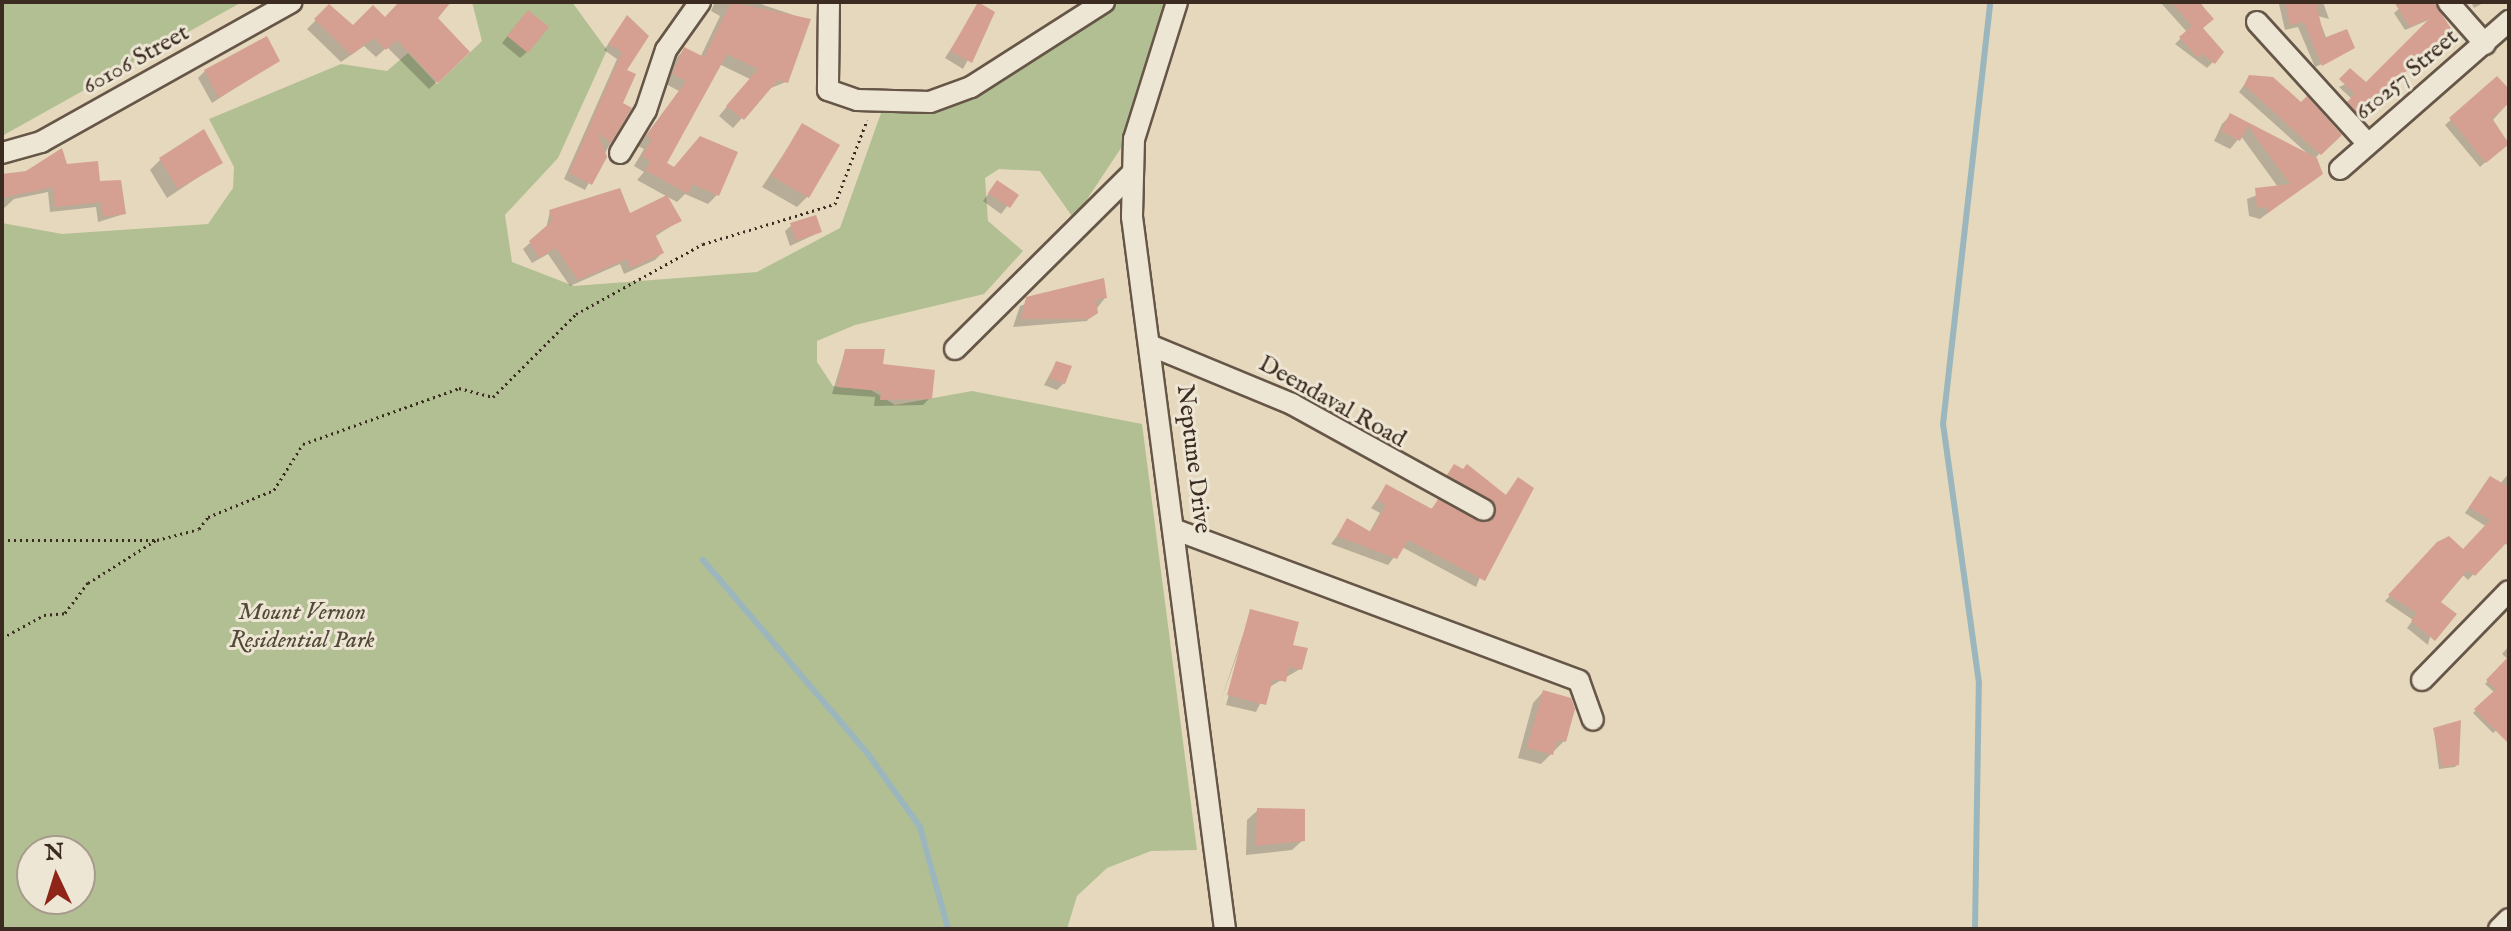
<!DOCTYPE html>
<html>
<head>
<meta charset="utf-8">
<style>
  body { margin:0 }
  #map { position:relative; width:2511px; height:931px; overflow:hidden; background:#e5d8bd; font-family:"IM FELL English",serif }
  div>[style] { position:absolute }
  .green>* { inset:0; background:#b2bf93 }
  .shadow>* { inset:0; background:#0003 }
  .stream>* { height:6px; margin:-3px; padding:0 3px; transform-origin:3px; border-radius:3px; background:#9cb6bd }
  .building>* { inset:0; background:#d5a091 }
  .path>* { height:3px; margin-top:-1.5px; transform-origin:0; background:repeating-linear-gradient(90deg,#3b2b21 0 2px,transparent 0 6px) }
  .roads { filter:drop-shadow(2px 0 #665648) drop-shadow(-2px 0 #665648) drop-shadow(0 2px #665648) drop-shadow(0 -2px #665648) }
  .minor>* { height:20px; margin:-10px; padding:0 10px; transform-origin:10px; border-radius:10px; background:#eee6d4 }
  span { translate:-50% -50%; white-space:nowrap; text-align:center; line-height:1.15; -webkit-text-stroke:6px #eee6d4; paint-order:stroke }
  .street-label { font-size:24px; color:#3b2b21 }
  .park-label { font-size:24px; color:#534938; font-style:italic }
  .frame { position:absolute; inset:0; border:4px solid #3b2b21; pointer-events:none }
  .north { position:absolute; left:16px; top:835px; width:80px; height:80px; box-sizing:border-box; background:#eee6d4; border:2px solid #a69b8c; border-radius:50%; rotate:356deg; font-size:22px; font-weight:700; line-height:32px; text-align:center; color:#3b2b21 }
  .north::after { content:''; display:block; margin:auto; width:28px; height:36px; background:#8f2418; clip-path:polygon(50% 0,100% 100%,50% 72%,0 100%) }
</style>
</head>
<body>
<div id="map">
  <div class="green">
    <i style="clip-path:polygon(2px 2px,242px 2px,2px 136px)"></i>
    <i style="clip-path:polygon(evenodd,472px 2px,572px 2px,607px 50px,558px 158px,505px 215px,512px 262px,574px 286px,757px 272px,840px 228px,881px 113px,957px 104px,1116px 2px,1166px 2px,1121px 148px,1074px 219px,1040px 171px,999px 169px,985px 178px,988px 221px,1023px 251px,984px 294px,855px 325px,817px 341px,817px 362px,833px 386px,871px 390px,895px 405px,972px 391px,1142px 424px,1197px 850px,1151px 851px,1107px 868px,1077px 896px,1067px 929px,2px 929px,2px 223px,62px 234px,208px 224px,233px 188px,234px 167px,209px 119px,341px 64px,387px 71px,408px 53px,437px 84px,482px 41px,472px 2px,32px 851px,80px 851px,80px 899px,32px 899px,32px 851px)"></i>
  </div>
  <div class="shadow">
    <i style="clip-path:polygon(402px 2px,449px 2px,435px 18px,468px 52px,429px 89px,387px 47px,376px 57px,364px 46px,341px 62px,307px 29px,329px 7px,353px 27px,385px 19px)"></i>
    <i style="clip-path:polygon(715px 2px,755px 2px,808px 20px,786px 82px,768px 89px,733px 128px,719px 116px,750px 79px,719px 64px,664px 164px,717px 195px,708px 204px,685px 194px,677px 202px,637px 180px,644px 172px,634px 166px,644px 149px,638px 146px,679px 91px,664px 83px,675px 59px,685px 49px,700px 58px,720px 16px,711px 11px)"></i>
    <i style="clip-path:polygon(2200px 2px,2211px 18px,2201px 28px,2213px 62px,2207px 68px,2175px 44px,2187px 32px,2161px 3px)"></i>
    <i style="clip-path:polygon(2323px 2px,2329px 19px,2318px 16px,2334px 59px,2315px 67px,2298px 27px,2285px 30px,2279px 4px)"></i>
    <i style="clip-path:polygon(2407px 2px,2428px 2px,2456px 40px,2400px 75px,2357px 121px,2344px 108px,2353px 100px,2339px 87px,2359px 78px,2366px 85px,2433px 18px,2405px 30px,2394px 13px)"></i>
    <i style="clip-path:polygon(2471px 2px,2485px 2px,2474px 8px)"></i>
    <i style="clip-path:polygon(979px 5px,993px 13px,963px 69px,945px 58px)"></i>
    <i style="clip-path:polygon(627px 18px,620px 104px,629px 109px,585px 190px,564px 179px,617px 59px,604px 50px)"></i>
    <i style="clip-path:polygon(521px 19px,527px 52px,520px 58px,502px 43px)"></i>
    <i style="clip-path:polygon(278px 60px,212px 103px,198px 78px,205px 71px)"></i>
    <i style="clip-path:polygon(2250px 77px,2339px 135px,2315px 158px,2320px 173px,2260px 219px,2249px 216px,2247px 199px,2278px 187px,2241px 136px,2230px 149px,2214px 141px,2222px 124px,2230px 116px,2309px 155px,2239px 92px)"></i>
    <i style="clip-path:polygon(2497px 79px,2509px 102px,2492px 121px,2508px 142px,2480px 167px,2445px 125px)"></i>
    <i style="clip-path:polygon(802px 126px,807px 197px,797px 207px,762px 187px)"></i>
    <i style="clip-path:polygon(160px 160px,221px 162px,167px 198px,150px 170px)"></i>
    <i style="clip-path:polygon(66px 166px,99px 184px,124px 214px,98px 222px,96px 207px,50px 212px,48px 192px,14px 199px,2px 210px,2px 176px)"></i>
    <i style="clip-path:polygon(997px 182px,1016px 195px,1001px 214px,983px 201px)"></i>
    <i style="clip-path:polygon(550px 211px,628px 216px,679px 221px,654px 237px,662px 253px,655px 260px,624px 274px,620px 264px,570px 286px,548px 254px,532px 263px,523px 249px,546px 229px)"></i>
    <i style="clip-path:polygon(792px 225px,820px 232px,790px 246px,785px 231px)"></i>
    <i style="clip-path:polygon(1102px 280px,1105px 298px,1087px 321px,1013px 327px,1020px 306px)"></i>
    <i style="clip-path:polygon(845px 351px,881px 365px,930px 398px,923px 405px,874px 406px,875px 397px,832px 394px)"></i>
    <i style="clip-path:polygon(1056px 363px,1064px 383px,1057px 390px,1044px 385px)"></i>
    <i style="clip-path:polygon(1454px 466px,1504px 497px,1519px 480px,1476px 587px,1402px 547px,1388px 565px,1331px 544px,1348px 521px,1369px 533px,1380px 513px,1371px 508px,1387px 486px,1430px 510px,1438px 502px,1486px 523px,1488px 510px,1441px 483px)"></i>
    <i style="clip-path:polygon(2509px 473px,2509px 547px,2504px 542px,2468px 580px,2462px 574px,2438px 602px,2428px 645px,2407px 628px,2413px 620px,2385px 601px,2438px 544px,2463px 552px,2487px 527px,2465px 513px,2485px 484px,2500px 484px)"></i>
    <i style="clip-path:polygon(1251px 611px,1291px 647px,1300px 669px,1268px 688px,1256px 712px,1226px 705px,1250px 619px,1220px 703px)"></i>
    <i style="clip-path:polygon(2509px 646px,2509px 660px,2502px 654px)"></i>
    <i style="clip-path:polygon(2502px 666px,2509px 673px,2509px 720px,2493px 733px,2473px 713px,2495px 693px,2485px 684px)"></i>
    <i style="clip-path:polygon(1543px 692px,1564px 741px,1541px 764px,1518px 758px,1533px 703px)"></i>
    <i style="clip-path:polygon(2434px 730px,2458px 764px,2455px 767px,2439px 769px)"></i>
    <i style="clip-path:polygon(1258px 810px,1303px 840px,1292px 850px,1246px 855px,1247px 820px)"></i>
  </div>
  <div class="stream">
    <i style="left:703px;top:560px;width:255px;rotate:49.6deg"></i>
    <i style="left:868px;top:754px;width:90px;rotate:54.5deg"></i>
    <i style="left:920px;top:827px;width:106px;rotate:74.6deg"></i>
    <i style="left:1975px;top:929px;width:246px;rotate:-89.1deg"></i>
    <i style="left:1979px;top:683px;width:261px;rotate:-97.9deg"></i>
    <i style="left:1943px;top:424px;width:425px;rotate:-83.6deg"></i>
  </div>
  <div class="building">
    <i style="clip-path:polygon(399px 2px,451px 2px,438px 18px,470px 52px,438px 83px,397px 40px,386px 50px,374px 38px,351px 55px,314px 19px,329px 4px,353px 25px,373px 5px,385px 17px)"></i>
    <i style="clip-path:polygon(731px 2px,811px 19px,788px 83px,778px 80px,744px 120px,726px 106px,758px 69px,727px 54px,667px 163px,674px 167px,700px 136px,738px 152px,719px 196px,692px 184px,688px 194px,645px 170px,651px 162px,642px 156px,652px 139px,646px 136px,686px 81px,672px 74px,684px 47px,704px 57px)"></i>
    <i style="clip-path:polygon(978px 2px,995px 12px,972px 63px,950px 51px)"></i>
    <i style="clip-path:polygon(2171px 2px,2199px 2px,2214px 19px,2203px 28px,2224px 52px,2215px 64px,2202px 54px,2198px 58px,2179px 37px,2192px 26px)"></i>
    <i style="clip-path:polygon(2285px 2px,2316px 2px,2324px 38px,2347px 29px,2355px 48px,2322px 66px,2304px 22px,2290px 25px)"></i>
    <i style="clip-path:polygon(2394px 2px,2434px 2px,2459px 41px,2405px 72px,2362px 118px,2347px 102px,2355px 94px,2339px 79px,2350px 68px,2366px 82px,2430px 18px,2410px 27px)"></i>
    <i style="clip-path:polygon(528px 10px,549px 27px,528px 53px,507px 36px)"></i>
    <i style="clip-path:polygon(627px 15px,649px 36px,627px 70px,636px 74px,623px 103px,632px 108px,611px 143px,598px 133px,607px 157px,592px 185px,569px 173px,622px 52px,608px 44px)"></i>
    <i style="clip-path:polygon(267px 36px,280px 61px,219px 98px,204px 70px)"></i>
    <i style="clip-path:polygon(2249px 75px,2273px 77px,2301px 102px,2307px 96px,2342px 135px,2321px 155px,2244px 85px)"></i>
    <i style="clip-path:polygon(2497px 76px,2509px 89px,2509px 103px,2492px 118px,2509px 144px,2486px 163px,2449px 118px)"></i>
    <i style="clip-path:polygon(2230px 113px,2317px 158px,2323px 174px,2268px 213px,2268px 207px,2257px 208px,2255px 188px,2290px 184px,2248px 126px,2240px 141px,2221px 131px)"></i>
    <i style="clip-path:polygon(802px 123px,840px 145px,809px 198px,771px 176px)"></i>
    <i style="clip-path:polygon(204px 129px,223px 163px,178px 189px,159px 158px)"></i>
    <i style="clip-path:polygon(62px 148px,67px 164px,98px 161px,100px 181px,121px 180px,126px 214px,103px 217px,101px 202px,55px 207px,53px 187px,2px 198px,2px 174px,26px 171px)"></i>
    <i style="clip-path:polygon(997px 180px,1019px 195px,1010px 208px,988px 193px)"></i>
    <i style="clip-path:polygon(620px 188px,630px 213px,667px 195px,682px 221px,655px 234px,664px 253px,631px 268px,627px 259px,578px 280px,556px 248px,539px 258px,529px 241px,552px 221px,549px 210px)"></i>
    <i style="clip-path:polygon(816px 215px,822px 232px,796px 241px,790px 223px)"></i>
    <i style="clip-path:polygon(1104px 278px,1107px 298px,1096px 300px,1098px 313px,1089px 319px,1021px 319px,1026px 297px)"></i>
    <i style="clip-path:polygon(845px 349px,885px 349px,883px 364px,935px 370px,932px 399px,880px 400px,881px 391px,837px 387px)"></i>
    <i style="clip-path:polygon(1056px 361px,1072px 366px,1065px 384px,1049px 378px)"></i>
    <i style="clip-path:polygon(1454px 464px,1463px 469px,1467px 464px,1506px 495px,1518px 477px,1534px 488px,1485px 581px,1408px 540px,1397px 559px,1337px 536px,1347px 518px,1371px 532px,1386px 505px,1377px 500px,1386px 484px,1432px 509px,1438px 499px,1478px 521px,1491px 521px,1495px 503px,1447px 475px)"></i>
    <i style="clip-path:polygon(2490px 476px,2509px 487px,2509px 540px,2475px 576px,2468px 570px,2441px 602px,2457px 614px,2435px 641px,2411px 621px,2417px 613px,2388px 595px,2437px 542px,2449px 536px,2463px 549px,2490px 520px,2469px 507px)"></i>
    <i style="clip-path:polygon(1250px 609px,1299px 622px,1293px 645px,1308px 648px,1302px 670px,1289px 667px,1286px 682px,1273px 679px,1266px 705px,1227px 695px)"></i>
    <i style="clip-path:polygon(2509px 656px,2509px 744px,2474px 709px,2496px 689px,2486px 680px)"></i>
    <i style="clip-path:polygon(1543px 690px,1571px 698px,1575px 709px,1566px 742px,1557px 740px,1553px 755px,1527px 748px)"></i>
    <i style="clip-path:polygon(2461px 720px,2459px 765px,2442px 767px,2433px 728px)"></i>
    <i style="clip-path:polygon(1257px 808px,1305px 809px,1305px 841px,1256px 846px)"></i>
  </div>
  <div class="path">
    <i style="left:2px;top:540px;width:155px"></i>
    <i style="left:157px;top:540px;width:43px;rotate:-14.7deg"></i>
    <i style="left:199px;top:529px;width:15px;rotate:-53deg"></i>
    <i style="left:208px;top:517px;width:71px;rotate:-22.2deg"></i>
    <i style="left:274px;top:490px;width:54px;rotate:-57.8deg"></i>
    <i style="left:303px;top:444px;width:166px;rotate:-19.7deg"></i>
    <i style="left:459px;top:388px;width:35px;rotate:15deg"></i>
    <i style="left:493px;top:397px;width:117px;rotate:-45deg"></i>
    <i style="left:576px;top:314px;width:145px;rotate:-28.9deg"></i>
    <i style="left:703px;top:244px;width:138px;rotate:-16.9deg"></i>
    <i style="left:835px;top:204px;width:90px;rotate:-69.1deg"></i>
    <i style="left:2px;top:638px;width:48px;rotate:-28.7deg"></i>
    <i style="left:44px;top:615px;width:21px;rotate:-5deg"></i>
    <i style="left:65px;top:613px;width:38px;rotate:-53deg"></i>
    <i style="left:88px;top:583px;width:80px;rotate:-32.3deg"></i>
  </div>
  <div class="roads">
    <div class="minor">
      <i style="left:829px;top:2px;width:88px;rotate:90.7deg"></i>
      <i style="left:828px;top:90px;width:31px;rotate:19deg"></i>
      <i style="left:857px;top:100px;width:73px;rotate:1.6deg"></i>
      <i style="left:930px;top:102px;width:44px;rotate:-20.1deg"></i>
      <i style="left:971px;top:87px;width:158px;rotate:-32.6deg"></i>
      <i style="left:1177px;top:2px;width:144px;rotate:107.4deg"></i>
      <i style="left:1134px;top:139px;width:78px;rotate:91.5deg"></i>
      <i style="left:1132px;top:217px;width:718px;rotate:82.56deg"></i>
      <i style="left:2448px;top:2px;width:56px;rotate:48.6deg"></i>
      <i style="left:2257px;top:22px;width:164px;rotate:47.7deg"></i>
      <i style="left:2px;top:153px;width:41px;rotate:-15.8deg"></i>
      <i style="left:41px;top:142px;width:287px;rotate:-29.2deg"></i>
      <i style="left:620px;top:153px;width:50px;rotate:-58.8deg"></i>
      <i style="left:646px;top:110px;width:63px;rotate:-71.6deg"></i>
      <i style="left:666px;top:50px;width:59px;rotate:-54.7deg"></i>
      <i style="left:2340px;top:169px;width:225px;rotate:-41.2deg"></i>
      <i style="left:1152px;top:346px;width:152px;rotate:22.5deg"></i>
      <i style="left:1292px;top:404px;width:219px;rotate:28.9deg"></i>
      <i style="left:955px;top:349px;width:250px;rotate:-44.8deg"></i>
      <i style="left:1176px;top:530px;width:430px;rotate:20.5deg"></i>
      <i style="left:1579px;top:681px;width:41px;rotate:70.3deg"></i>
      <i style="left:2422px;top:680px;width:124px;rotate:-45.7deg"></i>
      <i style="left:2499px;top:929px;width:14px;rotate:-45deg"></i>
    </div>
  </div>
  <div class="street-label">
    <span style="left:136px;top:60px;rotate:-29deg">60106 Street</span>
    <span style="left:2407px;top:75px;rotate:-40deg">610257 Street</span>
    <span style="left:1332px;top:402px;rotate:29deg">Deendaval Road</span>
    <span style="left:1193px;top:459px;rotate:83deg">Neptune Drive</span>
  </div>
  <div class="park-label">
    <span style="left:302px;top:627px">Mount Vernon<br>Residential Park</span>
  </div>
  <div class="frame"></div>
  <div class="north">N</div>
</div>
</body>
</html>
